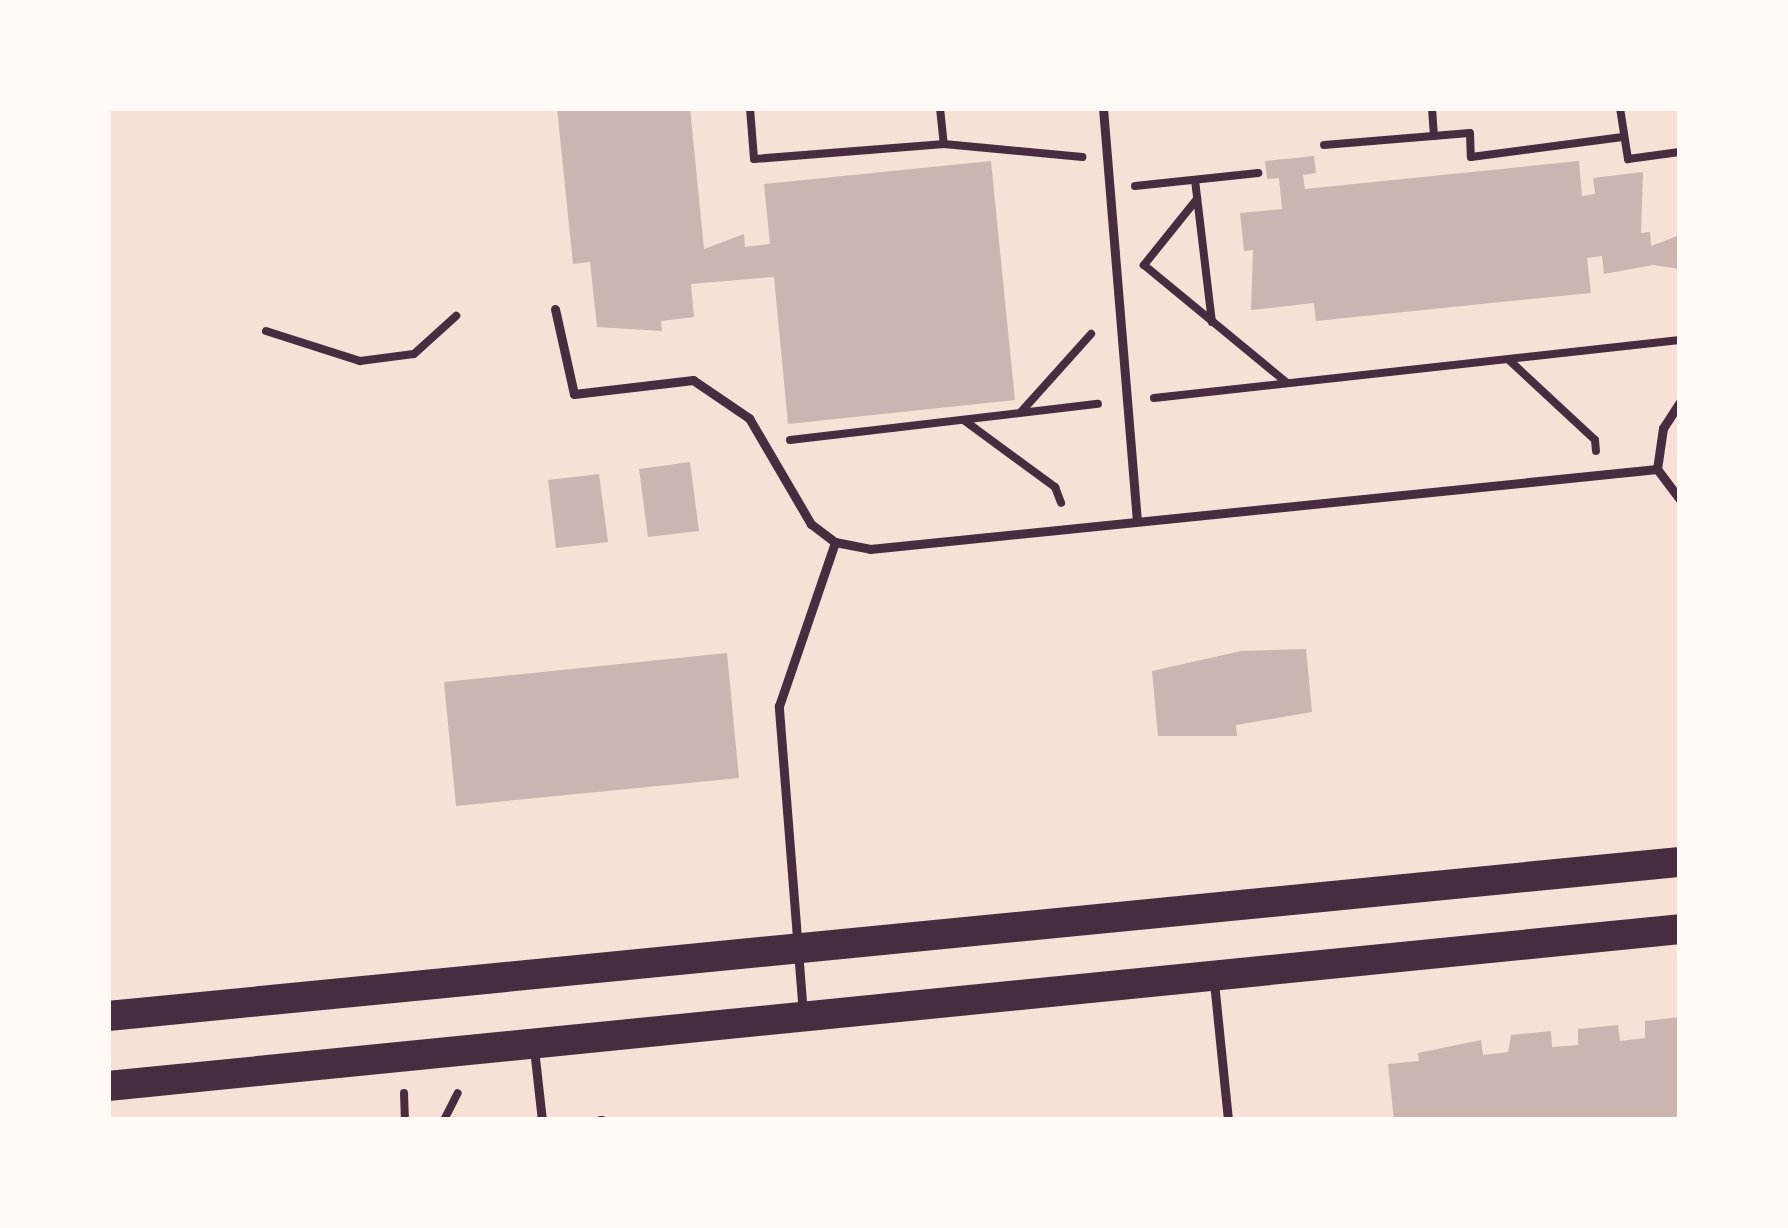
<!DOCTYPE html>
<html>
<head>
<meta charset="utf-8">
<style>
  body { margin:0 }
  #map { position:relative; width:1788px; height:1228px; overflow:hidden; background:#f7e1d7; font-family:Roboto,sans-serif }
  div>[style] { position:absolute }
  .building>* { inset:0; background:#ccb4b1 }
  .path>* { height:8px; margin:-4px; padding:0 4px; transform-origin:4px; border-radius:4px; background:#4a2c40 }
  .service>* { height:9px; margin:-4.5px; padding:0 4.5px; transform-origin:4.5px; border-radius:4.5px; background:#4a2c40 }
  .primary>* { height:30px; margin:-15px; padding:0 15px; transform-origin:15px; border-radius:15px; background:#4a2c40 }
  span { translate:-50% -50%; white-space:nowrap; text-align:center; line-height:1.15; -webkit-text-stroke:12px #fffaf5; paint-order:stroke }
  .frame { position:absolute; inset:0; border:111px solid #fffaf5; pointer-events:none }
</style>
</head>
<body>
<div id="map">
  <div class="building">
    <i style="clip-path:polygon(557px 108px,690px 108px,704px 249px,744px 234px,745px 247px,770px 244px,764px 184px,991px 161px,1015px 400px,788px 424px,774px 277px,691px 284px,694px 317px,661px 321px,662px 331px,597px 327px,590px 262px,573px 264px)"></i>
    <i style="clip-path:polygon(1314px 156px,1316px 173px,1303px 175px,1305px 189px,1579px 161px,1582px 196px,1595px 194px,1593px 178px,1643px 172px,1641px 233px,1650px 232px,1651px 246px,1680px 235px,1680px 269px,1653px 265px,1604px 274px,1602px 256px,1587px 258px,1591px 293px,1316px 321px,1314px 303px,1251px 310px,1253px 250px,1244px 251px,1240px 213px,1282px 209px,1279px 178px,1267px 179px,1265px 161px)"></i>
    <i style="clip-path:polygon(690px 462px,699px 531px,648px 537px,639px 469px)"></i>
    <i style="clip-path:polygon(599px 474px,608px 542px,556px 548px,548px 480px)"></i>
    <i style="clip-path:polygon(1306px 649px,1312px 712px,1236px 725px,1237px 736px,1158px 736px,1152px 671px,1241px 651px)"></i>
    <i style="clip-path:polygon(727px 653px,739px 778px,456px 806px,444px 682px)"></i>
    <i style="clip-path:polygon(1680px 1017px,1680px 1120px,1394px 1120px,1388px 1064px,1419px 1061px,1418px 1053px,1481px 1040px,1483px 1055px,1508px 1052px,1511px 1035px,1551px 1031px,1552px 1047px,1578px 1045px,1578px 1029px,1618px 1025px,1620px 1041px,1645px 1038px,1645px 1021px)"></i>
  </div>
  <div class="path">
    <i style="left:750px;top:108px;width:51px;rotate:85.5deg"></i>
    <i style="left:754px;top:159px;width:191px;rotate:-4.5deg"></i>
    <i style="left:944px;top:144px;width:139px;rotate:5.4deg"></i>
    <i style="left:940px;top:108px;width:36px;rotate:84deg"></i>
    <i style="left:1432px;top:108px;width:28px;rotate:86deg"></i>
    <i style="left:1620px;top:108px;width:52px;rotate:81.1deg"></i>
    <i style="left:1628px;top:159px;width:52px;rotate:-7.7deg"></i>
    <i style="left:1324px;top:145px;width:146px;rotate:-4.7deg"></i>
    <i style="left:1470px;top:133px;width:24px;rotate:88deg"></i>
    <i style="left:1471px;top:157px;width:153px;rotate:-7.5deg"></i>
    <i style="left:1195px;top:180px;width:143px;rotate:83.2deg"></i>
    <i style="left:1135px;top:186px;width:124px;rotate:-6deg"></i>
    <i style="left:1197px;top:199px;width:85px;rotate:128.8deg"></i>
    <i style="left:1144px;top:265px;width:184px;rotate:39.5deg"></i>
    <i style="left:266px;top:331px;width:99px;rotate:17.7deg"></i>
    <i style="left:360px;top:361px;width:54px;rotate:-7.4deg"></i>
    <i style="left:414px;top:354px;width:57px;rotate:-42.1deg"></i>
    <i style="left:1509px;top:360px;width:117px;rotate:42.9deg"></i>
    <i style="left:1595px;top:440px;width:11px;rotate:85deg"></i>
    <i style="left:1154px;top:398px;width:529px;rotate:-6.29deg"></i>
    <i style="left:1021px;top:412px;width:105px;rotate:-48.1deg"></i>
    <i style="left:965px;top:421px;width:112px;rotate:36.3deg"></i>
    <i style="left:1055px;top:487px;width:17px;rotate:69deg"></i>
    <i style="left:790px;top:440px;width:310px;rotate:-6.7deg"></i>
    <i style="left:404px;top:1093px;width:27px;rotate:88deg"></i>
    <i style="left:444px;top:1120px;width:30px;rotate:-63deg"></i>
  </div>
  <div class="service">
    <i style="left:1103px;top:108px;width:411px;rotate:85.3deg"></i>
    <i style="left:555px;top:309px;width:87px;rotate:77.4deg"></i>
    <i style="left:574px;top:394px;width:120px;rotate:-6.7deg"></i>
    <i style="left:693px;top:380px;width:68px;rotate:34.2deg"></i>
    <i style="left:749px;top:418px;width:123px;rotate:59.7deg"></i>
    <i style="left:811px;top:524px;width:30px;rotate:37deg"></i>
    <i style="left:835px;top:542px;width:36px;rotate:11deg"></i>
    <i style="left:870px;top:549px;width:791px;rotate:-5.8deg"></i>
    <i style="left:1680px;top:402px;width:31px;rotate:123deg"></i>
    <i style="left:1663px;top:428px;width:41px;rotate:98.3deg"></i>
    <i style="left:1657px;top:469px;width:39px;rotate:53deg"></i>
    <i style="left:1214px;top:982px;width:139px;rotate:84.2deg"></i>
    <i style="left:803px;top:1014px;width:309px;rotate:-94.5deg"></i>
    <i style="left:779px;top:706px;width:173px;rotate:-71.1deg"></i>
    <i style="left:534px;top:1049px;width:71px;rotate:83.6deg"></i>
    <i style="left:600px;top:1120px;width:2px"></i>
  </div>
  <div class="primary">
    <i style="left:108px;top:1016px;width:1580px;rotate:-5.6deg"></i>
    <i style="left:108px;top:1086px;width:1580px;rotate:-5.7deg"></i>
  </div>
  <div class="frame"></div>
</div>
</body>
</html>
